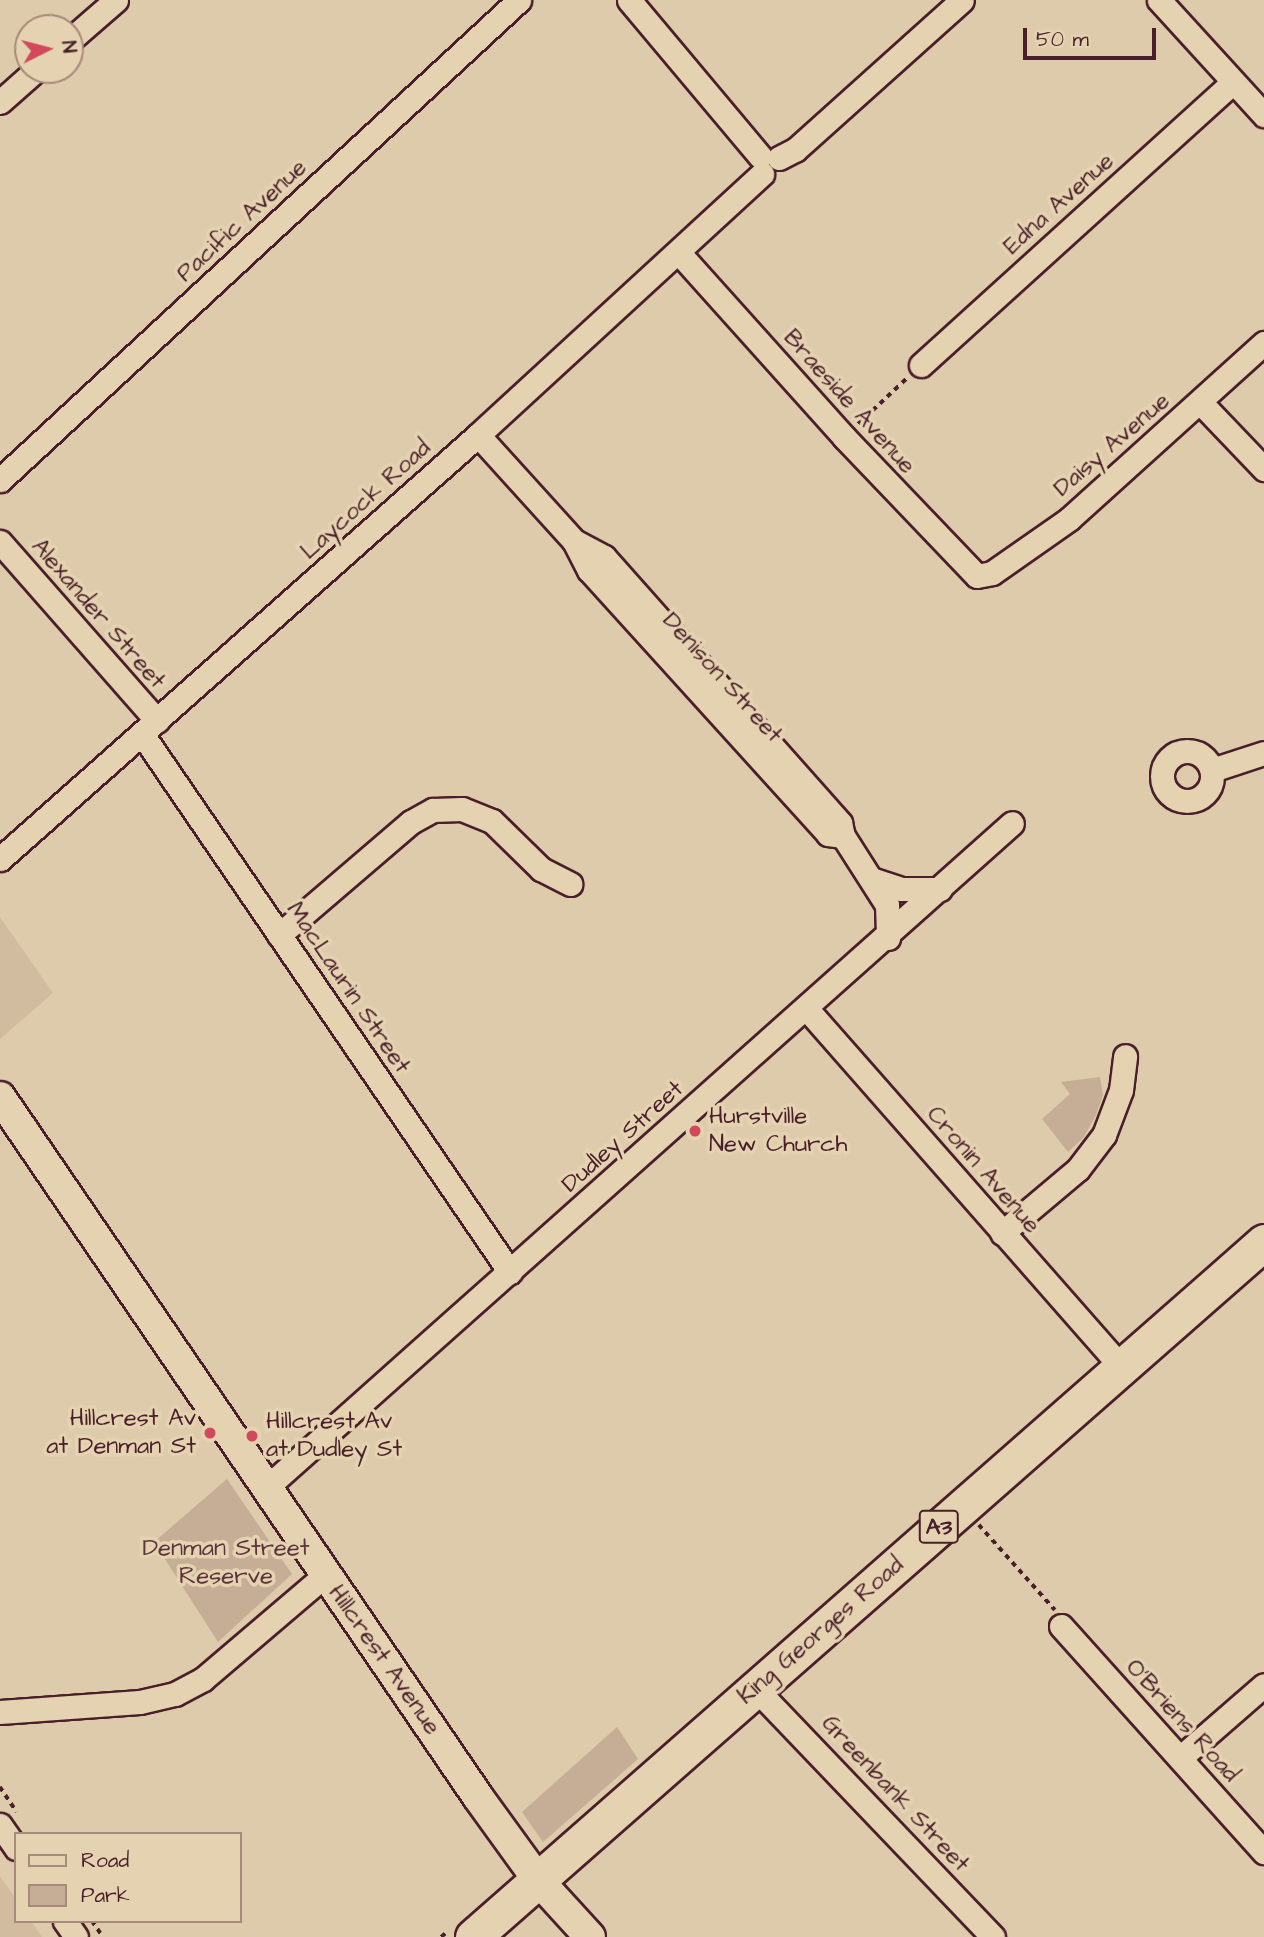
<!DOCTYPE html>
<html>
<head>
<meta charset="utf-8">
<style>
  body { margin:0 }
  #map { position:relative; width:1264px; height:1937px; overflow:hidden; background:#decbab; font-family:"Architects Daughter",sans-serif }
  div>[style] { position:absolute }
  .built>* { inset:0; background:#d2bca0 }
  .green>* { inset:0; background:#c5ae95 }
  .path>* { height:3.5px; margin-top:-1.75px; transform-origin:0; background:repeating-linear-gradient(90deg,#4a1f2b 0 5px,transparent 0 10px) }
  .roads { filter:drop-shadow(2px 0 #4a1f2b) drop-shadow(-2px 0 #4a1f2b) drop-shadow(0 2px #4a1f2b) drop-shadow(0 -2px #4a1f2b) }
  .minor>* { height:23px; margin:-11.5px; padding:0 11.5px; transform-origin:11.5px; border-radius:11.5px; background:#e4d2b0 }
  .minor>.ring { margin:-11.5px; padding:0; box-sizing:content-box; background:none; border:23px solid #e4d2b0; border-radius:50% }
  .major>* { height:30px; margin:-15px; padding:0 15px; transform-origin:15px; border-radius:15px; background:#e4d2b0 }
  .highway>* { height:35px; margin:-17.5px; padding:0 17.5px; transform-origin:17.5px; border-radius:17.5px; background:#e4d2b0 }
  .dots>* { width:19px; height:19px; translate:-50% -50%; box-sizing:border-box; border:4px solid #e4d2b0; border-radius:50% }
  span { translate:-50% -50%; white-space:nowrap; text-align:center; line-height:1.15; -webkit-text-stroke:7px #e4d2b0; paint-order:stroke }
  .shield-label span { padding:2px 5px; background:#e4d2b0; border:2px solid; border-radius:5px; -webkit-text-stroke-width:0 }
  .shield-label { font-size:23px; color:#4a1f2b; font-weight:700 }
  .street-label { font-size:24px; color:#4a1f2b }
  .poi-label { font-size:24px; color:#4a1f2b }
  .left { translate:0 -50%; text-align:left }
  .right { translate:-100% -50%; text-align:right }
  .park-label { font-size:24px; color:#5c343b }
  .legend { position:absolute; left:14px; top:1832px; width:228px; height:91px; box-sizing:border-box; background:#e4d2b0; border:2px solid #a68a7b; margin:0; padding:9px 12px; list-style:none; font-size:21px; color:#4a1f2b }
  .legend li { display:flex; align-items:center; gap:14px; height:35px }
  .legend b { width:35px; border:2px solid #a68a7b }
  .north { position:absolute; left:14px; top:14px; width:70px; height:70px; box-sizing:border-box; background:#e4d2b0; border:2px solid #a68a7b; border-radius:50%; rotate:84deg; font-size:19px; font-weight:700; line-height:28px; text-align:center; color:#4a1f2b }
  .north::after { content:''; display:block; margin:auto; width:24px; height:32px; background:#d1495b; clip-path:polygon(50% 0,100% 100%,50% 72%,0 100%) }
  .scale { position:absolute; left:1023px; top:28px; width:133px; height:32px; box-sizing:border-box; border:4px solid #4a1f2b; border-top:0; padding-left:9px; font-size:21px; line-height:24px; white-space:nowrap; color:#4a1f2b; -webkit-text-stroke:5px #e4d2b0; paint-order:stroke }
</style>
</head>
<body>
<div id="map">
  <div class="built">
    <i style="clip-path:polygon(0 917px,53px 993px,0 1039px)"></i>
    <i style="clip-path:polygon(0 1876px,16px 1899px,16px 1921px,31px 1921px,42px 1937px,0 1937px)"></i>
  </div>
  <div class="green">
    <i style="clip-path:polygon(1100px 1077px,1103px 1095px,1096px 1115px,1084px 1137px,1068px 1152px,1042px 1119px,1070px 1094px,1061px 1082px)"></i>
    <i style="clip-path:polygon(227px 1479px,292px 1574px,218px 1642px,154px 1542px)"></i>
    <i style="clip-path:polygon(617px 1727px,638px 1759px,543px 1842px,522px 1812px)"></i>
  </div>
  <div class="path">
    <i style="left:858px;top:424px;width:66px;rotate:-43.2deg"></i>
    <i style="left:979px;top:1525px;width:114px;rotate:48.2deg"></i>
    <i style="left:0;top:1787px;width:30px;rotate:56deg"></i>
    <i style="left:92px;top:1921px;width:19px;rotate:55deg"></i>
    <i style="left:441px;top:1937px;width:9px;rotate:-41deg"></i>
  </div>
  <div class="roads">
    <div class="minor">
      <i style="left:629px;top:0;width:204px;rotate:50deg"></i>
      <i style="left:1159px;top:0;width:156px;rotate:47.6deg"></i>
      <i style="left:70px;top:40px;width:61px;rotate:-41deg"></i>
      <i style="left:0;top:102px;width:48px;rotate:-41.6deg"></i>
      <i style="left:779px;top:158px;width:18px;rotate:-27deg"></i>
      <i style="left:795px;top:150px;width:224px;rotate:-41.9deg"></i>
      <i style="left:679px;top:253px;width:247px;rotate:48.1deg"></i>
      <i style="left:844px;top:437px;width:192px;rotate:46.3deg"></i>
      <i style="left:977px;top:576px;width:15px;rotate:-11deg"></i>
      <i style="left:992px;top:573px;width:94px;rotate:-35deg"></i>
      <i style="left:1069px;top:519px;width:263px;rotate:-42.1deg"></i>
      <i style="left:921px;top:365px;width:421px;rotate:-42.2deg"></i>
      <i style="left:1200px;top:402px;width:93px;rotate:46.3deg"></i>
      <i style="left:478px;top:435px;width:143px;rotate:47.8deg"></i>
      <i style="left:574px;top:541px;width:33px;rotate:63deg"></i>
      <i style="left:589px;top:570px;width:356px;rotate:47.8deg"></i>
      <i style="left:828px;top:834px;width:15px;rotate:8deg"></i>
      <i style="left:0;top:480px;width:707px;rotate:-42.76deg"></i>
      <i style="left:574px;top:541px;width:34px;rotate:28deg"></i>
      <i style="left:604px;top:557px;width:356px;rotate:48.4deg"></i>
      <i style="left:840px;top:823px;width:13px;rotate:77deg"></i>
      <i style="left:843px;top:836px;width:82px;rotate:57.5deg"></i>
      <i style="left:887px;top:905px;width:33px;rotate:88deg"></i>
      <i style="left:0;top:542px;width:238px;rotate:48.7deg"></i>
      <i style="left:142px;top:734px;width:652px;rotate:55.63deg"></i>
      <i class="ring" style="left:1162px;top:751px;width:27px;height:27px"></i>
      <i style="left:1212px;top:770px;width:55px;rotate:-18.1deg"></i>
      <i style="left:0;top:859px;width:639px;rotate:-41.57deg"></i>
      <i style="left:478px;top:435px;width:386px;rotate:-42.6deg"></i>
      <i style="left:874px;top:880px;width:28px;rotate:18deg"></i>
      <i style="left:901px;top:889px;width:39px"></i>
      <i style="left:279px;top:935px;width:174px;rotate:-40.6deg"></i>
      <i style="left:411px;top:822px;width:25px;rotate:-29deg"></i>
      <i style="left:433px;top:810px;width:29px;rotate:-2deg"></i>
      <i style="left:462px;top:809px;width:32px;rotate:22deg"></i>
      <i style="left:492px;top:821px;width:69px;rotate:44.4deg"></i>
      <i style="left:541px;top:869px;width:33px;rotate:27deg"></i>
      <i style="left:806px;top:1008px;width:477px;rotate:48.7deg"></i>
      <i style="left:1002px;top:1233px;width:99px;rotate:-40.1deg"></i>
      <i style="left:1078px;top:1169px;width:43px;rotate:-52.6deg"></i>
      <i style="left:1104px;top:1135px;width:48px;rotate:-69.3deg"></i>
      <i style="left:1121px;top:1090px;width:34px;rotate:-83deg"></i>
      <i style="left:266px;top:1488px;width:999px;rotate:-41.71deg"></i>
      <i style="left:1061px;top:1626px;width:304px;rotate:48.1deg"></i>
      <i style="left:756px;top:1689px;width:343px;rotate:46.3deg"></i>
      <i style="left:0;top:1712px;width:140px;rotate:-4.1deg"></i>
      <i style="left:140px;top:1702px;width:36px;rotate:-13deg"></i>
      <i style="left:175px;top:1694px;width:32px;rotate:-28deg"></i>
      <i style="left:203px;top:1679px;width:160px;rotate:-40.4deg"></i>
      <i style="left:1180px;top:1758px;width:111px;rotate:-41deg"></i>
      <i style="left:0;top:1825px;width:28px;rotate:55deg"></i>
      <i style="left:65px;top:1921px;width:19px;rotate:55deg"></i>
    </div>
    <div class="major">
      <i style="left:0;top:1097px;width:848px;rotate:55.67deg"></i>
      <i style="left:478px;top:1797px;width:102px;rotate:54.1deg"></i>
      <i style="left:538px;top:1880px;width:77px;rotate:47.6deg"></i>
    </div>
    <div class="highway">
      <i style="left:473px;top:1937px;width:1053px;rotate:-41.3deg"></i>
    </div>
  </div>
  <div class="dots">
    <i style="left:695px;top:1131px;background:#d1495b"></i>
    <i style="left:210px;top:1433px;background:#d1495b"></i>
    <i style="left:252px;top:1436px;background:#d1495b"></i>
  </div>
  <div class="shield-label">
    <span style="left:939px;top:1527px">A3</span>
  </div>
  <div class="street-label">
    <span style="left:1059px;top:204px;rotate:-42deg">Edna Avenue</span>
    <span style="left:242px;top:221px;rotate:-43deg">Pacific Avenue</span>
    <span style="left:849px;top:402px;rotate:48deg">Braeside Avenue</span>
    <span style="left:1112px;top:445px;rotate:-41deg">Daisy Avenue</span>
    <span style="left:366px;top:500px;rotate:-42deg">Laycock Road</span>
    <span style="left:98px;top:614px;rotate:49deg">Alexander Street</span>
    <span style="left:722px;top:678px;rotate:48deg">Denison Street</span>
    <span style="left:348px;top:988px;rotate:56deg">MacLaurin Street</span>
    <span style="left:623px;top:1137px;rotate:-42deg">Dudley Street</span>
    <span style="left:983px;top:1170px;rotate:49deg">Cronin Avenue</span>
    <span style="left:821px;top:1631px;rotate:-41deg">King Georges Road</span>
    <span style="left:384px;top:1660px;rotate:55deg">Hillcrest Avenue</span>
    <span style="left:1182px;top:1721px;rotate:48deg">O'Briens Road</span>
    <span style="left:895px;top:1794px;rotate:47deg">Greenbank Street</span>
  </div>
  <div class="poi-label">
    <span class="left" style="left:709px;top:1131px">Hurstville<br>New Church</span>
    <span class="right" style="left:196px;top:1433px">Hillcrest Av<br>at Denman St</span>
    <span class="left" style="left:266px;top:1436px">Hillcrest Av<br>at Dudley St</span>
  </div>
  <div class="park-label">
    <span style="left:226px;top:1563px">Denman Street<br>Reserve</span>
  </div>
  <ul class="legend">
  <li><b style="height:9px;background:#e4d2b0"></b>Road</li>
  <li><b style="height:19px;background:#c5ae95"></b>Park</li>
  </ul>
  <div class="north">N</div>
  <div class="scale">50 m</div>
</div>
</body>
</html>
